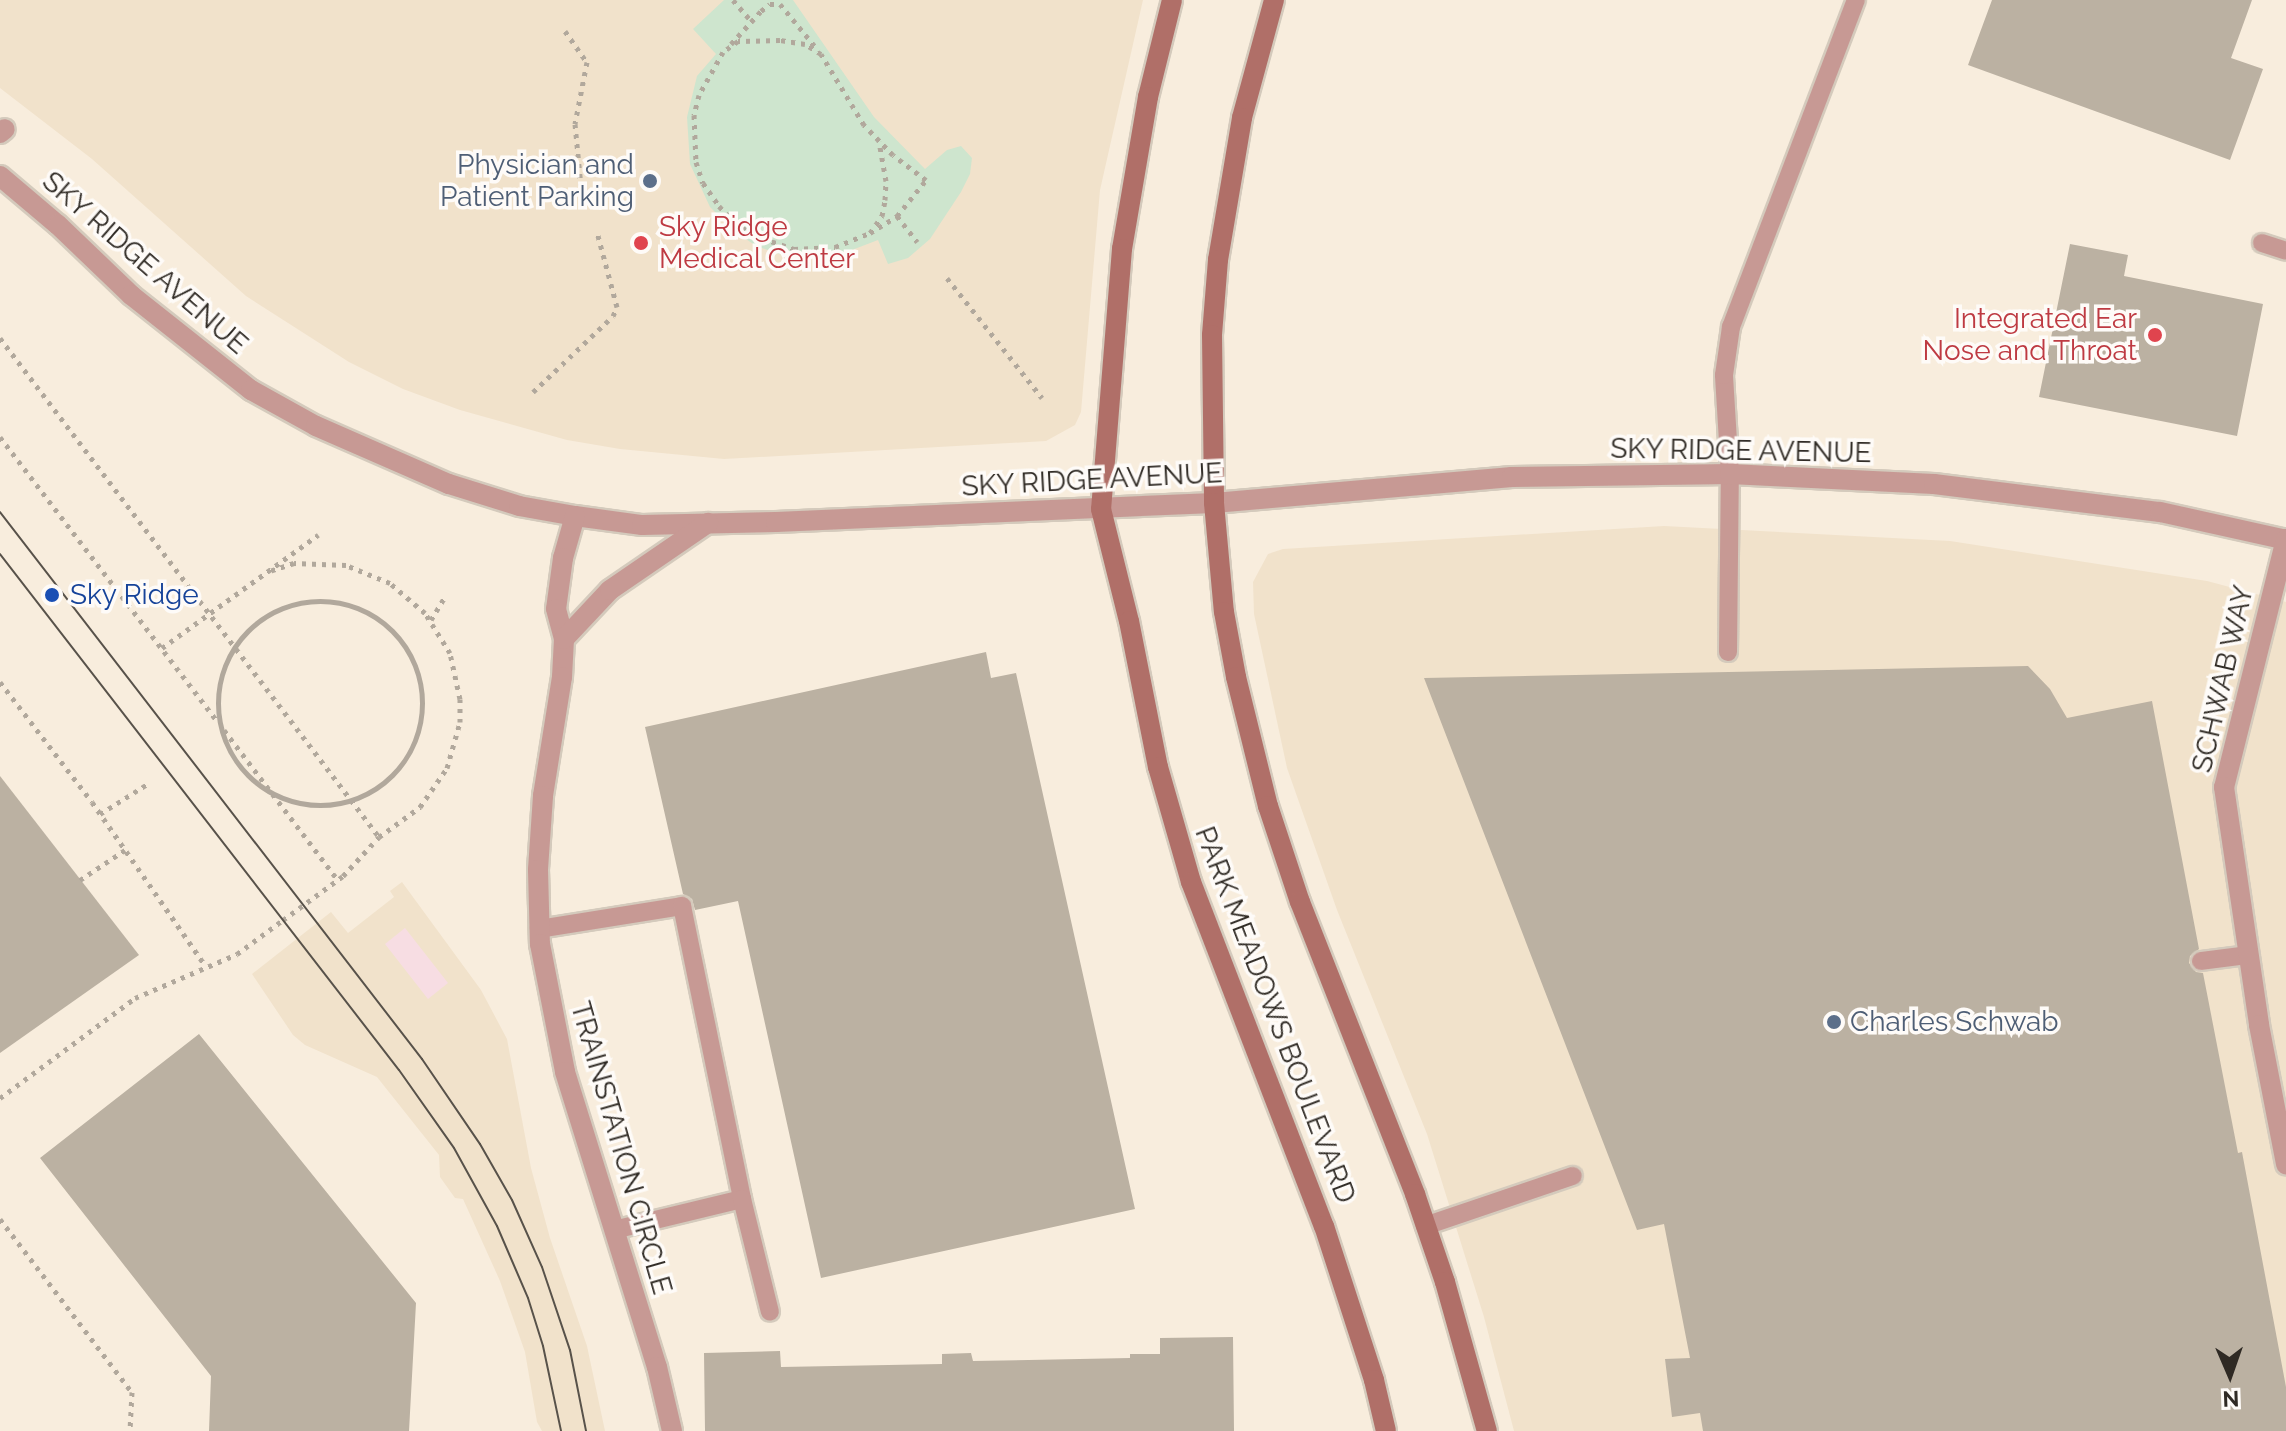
<!DOCTYPE html>
<html>
<head>
<meta charset="utf-8">
<style>
  body { margin:0 }
  #map { position:relative; width:2286px; height:1431px; overflow:hidden; background:#f8eddd; font-family:Raleway,sans-serif }
  div>[style] { position:absolute }
  .built>* { inset:0; background:#f1e2cb }
  .industrial>* { inset:0; background:#f7dde3 }
  .green>* { inset:0; background:#cee5ce }
  .building>* { inset:0; background:#bbb1a2 }
  .path>* { height:5px; margin-top:-2.5px; transform-origin:0; background:repeating-linear-gradient(90deg,#b1a89c 0 4px,transparent 0 10px) }
  .path>.ring { margin:-2.5px; padding:0; box-sizing:content-box; background:none; border:5px solid #b1a89c; border-radius:50% }
  .roads { filter:drop-shadow(2px 0 #d4cabc) drop-shadow(-2px 0 #d4cabc) drop-shadow(0 2px #d4cabc) drop-shadow(0 -2px #d4cabc) }
  .lane>* { height:18px; margin:-9px; padding:0 9px; transform-origin:9px; border-radius:9px; background:#c79994 }
  .street>* { height:20px; margin:-10px; padding:0 10px; transform-origin:10px; border-radius:10px; background:#c79994 }
  .secondary>* { height:20px; margin:-10px; padding:0 10px; transform-origin:10px; border-radius:10px; background:#b06f68 }
  .tram>* { height:2px; margin:-1px; padding:0 1px; transform-origin:1px; border-radius:1px; background:#58524a }
  .dots>* { width:22px; height:22px; translate:-50% -50%; box-sizing:border-box; border:4px solid #fefbf8; border-radius:50% }
  span { translate:-50% -50%; white-space:nowrap; text-align:center; line-height:1.15; -webkit-text-stroke:7px #fefbf8; paint-order:stroke }
  .service-label { font-size:28px; color:#4e5e75 }
  .right { translate:-100% -50%; text-align:right }
  .left { translate:0 -50%; text-align:left }
  .health-label { font-size:28px; color:#be3a42 }
  .street-label { font-size:28px; color:#2f2a24 }
  .transit-label { font-size:28px; color:#164399 }
  .north { position:absolute; left:2190px; top:1335px; width:80px; height:80px; -webkit-text-stroke:6px #fefbf8; paint-order:stroke; rotate:178deg; font-size:22px; font-weight:700; line-height:32px; text-align:center; color:#2f2a24 }
  .north::after { content:''; display:block; margin:auto; width:28px; height:36px; background:#2f2a24; clip-path:polygon(50% 0,100% 100%,50% 72%,0 100%) }
</style>
</head>
<body>
<div id="map">
  <div class="built">
    <i style="clip-path:polygon(0 0,1143px 0,1100px 190px,1081px 412px,1075px 425px,1046px 441px,724px 459px,620px 449px,567px 440px,460px 410px,403px 389px,349px 362px,246px 296px,92px 159px,0 88px)"></i>
    <i style="clip-path:polygon(1664px 526px,1950px 541px,2207px 581px,2286px 602px,2286px 1431px,1514px 1431px,1484px 1317px,1427px 1134px,1337px 910px,1287px 768px,1254px 614px,1253px 582px,1268px 554px,1283px 549px)"></i>
    <i style="clip-path:polygon(402px 882px,481px 990px,507px 1039px,531px 1168px,550px 1238px,587px 1346px,605px 1431px,542px 1431px,537px 1422px,525px 1352px,500px 1281px,463px 1199px,455px 1198px,440px 1177px,439px 1155px,377px 1077px,305px 1045px,293px 1035px,252px 974px,331px 912px,348px 933px,394px 897px,390px 891px)"></i>
  </div>
  <div class="industrial">
    <i style="clip-path:polygon(405px 928px,448px 983px,428px 999px,385px 944px)"></i>
  </div>
  <div class="green">
    <i style="clip-path:polygon(724px 0,793px 0,874px 117px,925px 169px,947px 150px,961px 146px,972px 158px,970px 174px,961px 192px,930px 239px,908px 258px,888px 264px,878px 240px,831px 258px,779px 254px,756px 246px,733px 230px,710px 207px,690px 164px,687px 117px,697px 76px,716px 54px,693px 29px)"></i>
  </div>
  <div class="building">
    <i style="clip-path:polygon(1992px 0,2252px 0,2231px 58px,2263px 69px,2230px 160px,1968px 65px)"></i>
    <i style="clip-path:polygon(2070px 244px,2128px 255px,2124px 276px,2263px 304px,2237px 436px,2039px 397px)"></i>
    <i style="clip-path:polygon(986px 652px,991px 678px,1016px 673px,1135px 1209px,821px 1278px,738px 901px,695px 910px,692px 899px,683px 894px,645px 727px)"></i>
    <i style="clip-path:polygon(2028px 666px,2050px 689px,2067px 718px,2152px 701px,2199px 949px,2190px 956px,2189px 963px,2196px 972px,2203px 973px,2238px 1153px,2242px 1152px,2286px 1387px,2286px 1431px,1703px 1431px,1700px 1413px,1672px 1417px,1665px 1359px,1690px 1358px,1664px 1224px,1637px 1230px,1424px 678px)"></i>
    <i style="clip-path:polygon(0 776px,139px 955px,0 1053px)"></i>
    <i style="clip-path:polygon(199px 1034px,416px 1303px,409px 1431px,209px 1431px,211px 1376px,40px 1158px)"></i>
    <i style="clip-path:polygon(1233px 1337px,1234px 1431px,705px 1431px,704px 1353px,780px 1351px,781px 1367px,942px 1364px,942px 1354px,971px 1353px,973px 1361px,1130px 1358px,1130px 1354px,1160px 1354px,1160px 1338px)"></i>
  </div>
  <div class="path">
    <i style="left:733px;top:0;width:28px;rotate:49deg"></i>
    <i style="left:565px;top:31px;width:38px;rotate:55deg"></i>
    <i style="left:587px;top:62px;width:63px;rotate:101deg"></i>
    <i style="left:575px;top:124px;width:62px;rotate:84.5deg"></i>
    <i style="left:731px;top:44px;width:45px;rotate:-47.7deg"></i>
    <i style="left:761px;top:11px;width:11px;rotate:-38deg"></i>
    <i style="left:770px;top:4px;width:10px"></i>
    <i style="left:780px;top:4px;width:60px;rotate:50.4deg"></i>
    <i style="left:897px;top:216px;width:33px;rotate:52deg"></i>
    <i style="left:870px;top:233px;width:32px;rotate:-32deg"></i>
    <i style="left:897px;top:216px;width:46px;rotate:-51.1deg"></i>
    <i style="left:926px;top:180px;width:41px;rotate:-142.9deg"></i>
    <i style="left:893px;top:155px;width:42px;rotate:-134deg"></i>
    <i style="left:864px;top:125px;width:83px;rotate:-121.2deg"></i>
    <i style="left:821px;top:54px;width:19px;rotate:-148deg"></i>
    <i style="left:805px;top:44px;width:25px;rotate:-171deg"></i>
    <i style="left:780px;top:40px;width:42px;rotate:178.6deg"></i>
    <i style="left:738px;top:41px;width:19px;rotate:144deg"></i>
    <i style="left:723px;top:52px;width:49px;rotate:119.2deg"></i>
    <i style="left:699px;top:95px;width:21px;rotate:104deg"></i>
    <i style="left:694px;top:115px;width:47px;rotate:87.6deg"></i>
    <i style="left:696px;top:162px;width:22px;rotate:72deg"></i>
    <i style="left:703px;top:183px;width:28px;rotate:55deg"></i>
    <i style="left:719px;top:206px;width:22px;rotate:47deg"></i>
    <i style="left:734px;top:222px;width:23px;rotate:34deg"></i>
    <i style="left:753px;top:235px;width:43px;rotate:18.9deg"></i>
    <i style="left:794px;top:249px;width:41px;rotate:-2.8deg"></i>
    <i style="left:835px;top:247px;width:38px;rotate:-22deg"></i>
    <i style="left:870px;top:233px;width:21px;rotate:-55deg"></i>
    <i style="left:882px;top:216px;width:16px;rotate:-79deg"></i>
    <i style="left:885px;top:200px;width:19px;rotate:-87deg"></i>
    <i style="left:886px;top:181px;width:40px;rotate:-100deg"></i>
    <i style="left:947px;top:278px;width:153px;rotate:51.6deg"></i>
    <i style="left:0;top:338px;width:627px;rotate:52.78deg"></i>
    <i style="left:533px;top:392px;width:110px;rotate:-43.5deg"></i>
    <i style="left:613px;top:316px;width:10px;rotate:-66deg"></i>
    <i style="left:617px;top:307px;width:78px;rotate:-104.9deg"></i>
    <i style="left:0;top:437px;width:359px;rotate:52.6deg"></i>
    <i class="ring" style="left:218px;top:601px;width:199px;height:199px"></i>
    <i style="left:431px;top:620px;width:29px;rotate:-59deg"></i>
    <i style="left:162px;top:648px;width:193px;rotate:-35.9deg"></i>
    <i style="left:0;top:682px;width:151px;rotate:52.5deg"></i>
    <i style="left:92px;top:802px;width:198px;rotate:55.3deg"></i>
    <i style="left:224px;top:730px;width:188px;rotate:52.8deg"></i>
    <i style="left:100px;top:814px;width:58px;rotate:-32.3deg"></i>
    <i style="left:80px;top:880px;width:54px;rotate:-33.7deg"></i>
    <i style="left:0;top:1098px;width:168px;rotate:-36.5deg"></i>
    <i style="left:135px;top:998px;width:111px;rotate:-23.3deg"></i>
    <i style="left:237px;top:954px;width:57px;rotate:-36.5deg"></i>
    <i style="left:283px;top:920px;width:74px;rotate:-36.3deg"></i>
    <i style="left:343px;top:876px;width:53px;rotate:-47.3deg"></i>
    <i style="left:379px;top:837px;width:51px;rotate:-36.2deg"></i>
    <i style="left:420px;top:807px;width:47px;rotate:-55.3deg"></i>
    <i style="left:447px;top:768px;width:48px;rotate:-74.2deg"></i>
    <i style="left:460px;top:722px;width:23px;rotate:-90deg"></i>
    <i style="left:460px;top:699px;width:47px;rotate:-102.3deg"></i>
    <i style="left:450px;top:653px;width:47px;rotate:-122deg"></i>
    <i style="left:425px;top:613px;width:46px;rotate:-139.4deg"></i>
    <i style="left:390px;top:583px;width:48px;rotate:-157.8deg"></i>
    <i style="left:346px;top:565px;width:52px;rotate:-177.8deg"></i>
    <i style="left:294px;top:563px;width:26px;rotate:162deg"></i>
    <i style="left:0;top:1219px;width:218px;rotate:52.7deg"></i>
    <i style="left:132px;top:1392px;width:39px;rotate:93deg"></i>
  </div>
  <div class="roads">
    <div class="lane">
      <i style="left:2262px;top:243px;width:25px;rotate:18deg"></i>
      <i style="left:1728px;top:652px;width:178px;rotate:-89.4deg"></i>
      <i style="left:1730px;top:474px;width:99px;rotate:-93.5deg"></i>
      <i style="left:1724px;top:375px;width:49px;rotate:-81.7deg"></i>
      <i style="left:1731px;top:327px;width:350px;rotate:-69.1deg"></i>
      <i style="left:539px;top:929px;width:145px;rotate:-9.1deg"></i>
      <i style="left:682px;top:906px;width:299px;rotate:78.4deg"></i>
      <i style="left:742px;top:1199px;width:132px;rotate:166.4deg"></i>
      <i style="left:2201px;top:961px;width:47px;rotate:-7.3deg"></i>
      <i style="left:742px;top:1199px;width:116px;rotate:76.1deg"></i>
      <i style="left:1425px;top:1226px;width:156px;rotate:-18.7deg"></i>
    </div>
    <div class="street">
      <i style="left:0;top:133px;width:6px;rotate:-39deg"></i>
      <i style="left:0;top:176px;width:76px;rotate:40.2deg"></i>
      <i style="left:58px;top:225px;width:101px;rotate:43.8deg"></i>
      <i style="left:131px;top:295px;width:153px;rotate:38.4deg"></i>
      <i style="left:251px;top:390px;width:74px;rotate:29deg"></i>
      <i style="left:316px;top:426px;width:145px;rotate:23.6deg"></i>
      <i style="left:449px;top:484px;width:73px;rotate:17.4deg"></i>
      <i style="left:519px;top:506px;width:57px;rotate:10.1deg"></i>
      <i style="left:575px;top:516px;width:68px;rotate:7.7deg"></i>
      <i style="left:642px;top:525px;width:134px;rotate:-1.3deg"></i>
      <i style="left:776px;top:522px;width:438px;rotate:-2.5deg"></i>
      <i style="left:1214px;top:503px;width:299px;rotate:-5deg"></i>
      <i style="left:1512px;top:477px;width:218px;rotate:-0.8deg"></i>
      <i style="left:1730px;top:474px;width:204px;rotate:2.8deg"></i>
      <i style="left:1934px;top:484px;width:228px;rotate:7.1deg"></i>
      <i style="left:2160px;top:512px;width:129px;rotate:12.5deg"></i>
      <i style="left:575px;top:516px;width:44px;rotate:105.9deg"></i>
      <i style="left:563px;top:558px;width:51px;rotate:97.8deg"></i>
      <i style="left:556px;top:609px;width:31px;rotate:75deg"></i>
      <i style="left:564px;top:639px;width:38px;rotate:93deg"></i>
      <i style="left:562px;top:677px;width:121px;rotate:99.1deg"></i>
      <i style="left:543px;top:796px;width:74px;rotate:93.9deg"></i>
      <i style="left:538px;top:870px;width:74px;rotate:88.5deg"></i>
      <i style="left:540px;top:944px;width:130px;rotate:78.9deg"></i>
      <i style="left:565px;top:1072px;width:309px;rotate:72.7deg"></i>
      <i style="left:657px;top:1367px;width:66px;rotate:76.8deg"></i>
      <i style="left:2286px;top:539px;width:256px;rotate:104deg"></i>
      <i style="left:2224px;top:787px;width:241px;rotate:81.6deg"></i>
      <i style="left:2259px;top:1025px;width:142px;rotate:79deg"></i>
      <i style="left:564px;top:639px;width:67px;rotate:-46.8deg"></i>
      <i style="left:610px;top:590px;width:119px;rotate:-34.4deg"></i>
    </div>
    <div class="secondary">
      <i style="left:1172px;top:0;width:100px;rotate:103.9deg"></i>
      <i style="left:1148px;top:97px;width:154px;rotate:99.7deg"></i>
      <i style="left:1122px;top:249px;width:261px;rotate:94.6deg"></i>
      <i style="left:1101px;top:509px;width:115px;rotate:76deg"></i>
      <i style="left:1129px;top:621px;width:149px;rotate:78.8deg"></i>
      <i style="left:1158px;top:767px;width:120px;rotate:74deg"></i>
      <i style="left:1191px;top:882px;width:369px;rotate:68.9deg"></i>
      <i style="left:1324px;top:1226px;width:162px;rotate:72deg"></i>
      <i style="left:1374px;top:1380px;width:52px;rotate:76.8deg"></i>
      <i style="left:1274px;top:0;width:122px;rotate:105.2deg"></i>
      <i style="left:1242px;top:118px;width:144px;rotate:99.6deg"></i>
      <i style="left:1218px;top:260px;width:75px;rotate:94.6deg"></i>
      <i style="left:1212px;top:335px;width:168px;rotate:89.3deg"></i>
      <i style="left:1214px;top:503px;width:109px;rotate:84.8deg"></i>
      <i style="left:1224px;top:612px;width:66px;rotate:79.5deg"></i>
      <i style="left:1236px;top:677px;width:133px;rotate:76.1deg"></i>
      <i style="left:1268px;top:806px;width:101px;rotate:71.6deg"></i>
      <i style="left:1300px;top:902px;width:314px;rotate:68.5deg"></i>
      <i style="left:1415px;top:1194px;width:93px;rotate:71.2deg"></i>
      <i style="left:1445px;top:1282px;width:155px;rotate:74.3deg"></i>
    </div>
  </div>
  <div class="tram">
    <i style="left:0;top:512px;width:691px;rotate:52.35deg"></i>
    <i style="left:422px;top:1059px;width:103px;rotate:55.7deg"></i>
    <i style="left:480px;top:1144px;width:64px;rotate:60.3deg"></i>
    <i style="left:512px;top:1200px;width:73px;rotate:65.9deg"></i>
    <i style="left:542px;top:1267px;width:88px;rotate:71.4deg"></i>
    <i style="left:570px;top:1350px;width:83px;rotate:78.8deg"></i>
    <i style="left:0;top:554px;width:652px;rotate:52.29deg"></i>
    <i style="left:399px;top:1070px;width:95px;rotate:54.8deg"></i>
    <i style="left:454px;top:1148px;width:89px;rotate:61.1deg"></i>
    <i style="left:497px;top:1226px;width:78px;rotate:66.7deg"></i>
    <i style="left:528px;top:1298px;width:50px;rotate:72.6deg"></i>
    <i style="left:543px;top:1346px;width:87px;rotate:78deg"></i>
  </div>
  <div class="dots">
    <i style="left:650px;top:181px;background:#5c6f8a"></i>
    <i style="left:641px;top:243px;background:#e0444e"></i>
    <i style="left:2155px;top:335px;background:#e0444e"></i>
    <i style="left:52px;top:595px;background:#1a4fb4"></i>
    <i style="left:1834px;top:1022px;background:#5c6f8a"></i>
  </div>
  <div class="service-label">
    <span class="right" style="left:634px;top:181px">Physician and<br>Patient Parking</span>
    <span class="left" style="left:1850px;top:1022px">Charles Schwab</span>
  </div>
  <div class="health-label">
    <span class="left" style="left:659px;top:243px">Sky Ridge<br>Medical Center</span>
    <span class="right" style="left:2137px;top:335px">Integrated Ear<br>Nose and Throat</span>
  </div>
  <div class="street-label">
    <span style="left:145px;top:263px;rotate:41deg">SKY RIDGE AVENUE</span>
    <span style="left:1741px;top:451px;rotate:1deg">SKY RIDGE AVENUE</span>
    <span style="left:1092px;top:480px;rotate:-3deg">SKY RIDGE AVENUE</span>
    <span style="left:2223px;top:679px;rotate:-77deg">SCHWAB WAY</span>
    <span style="left:1275px;top:1015px;rotate:69deg">PARK MEADOWS BOULEVARD</span>
    <span style="left:621px;top:1148px;rotate:74deg">TRAINSTATION CIRCLE</span>
  </div>
  <div class="transit-label">
    <span class="left" style="left:70px;top:595px">Sky Ridge</span>
  </div>
  <div class="north">N</div>
</div>
</body>
</html>
